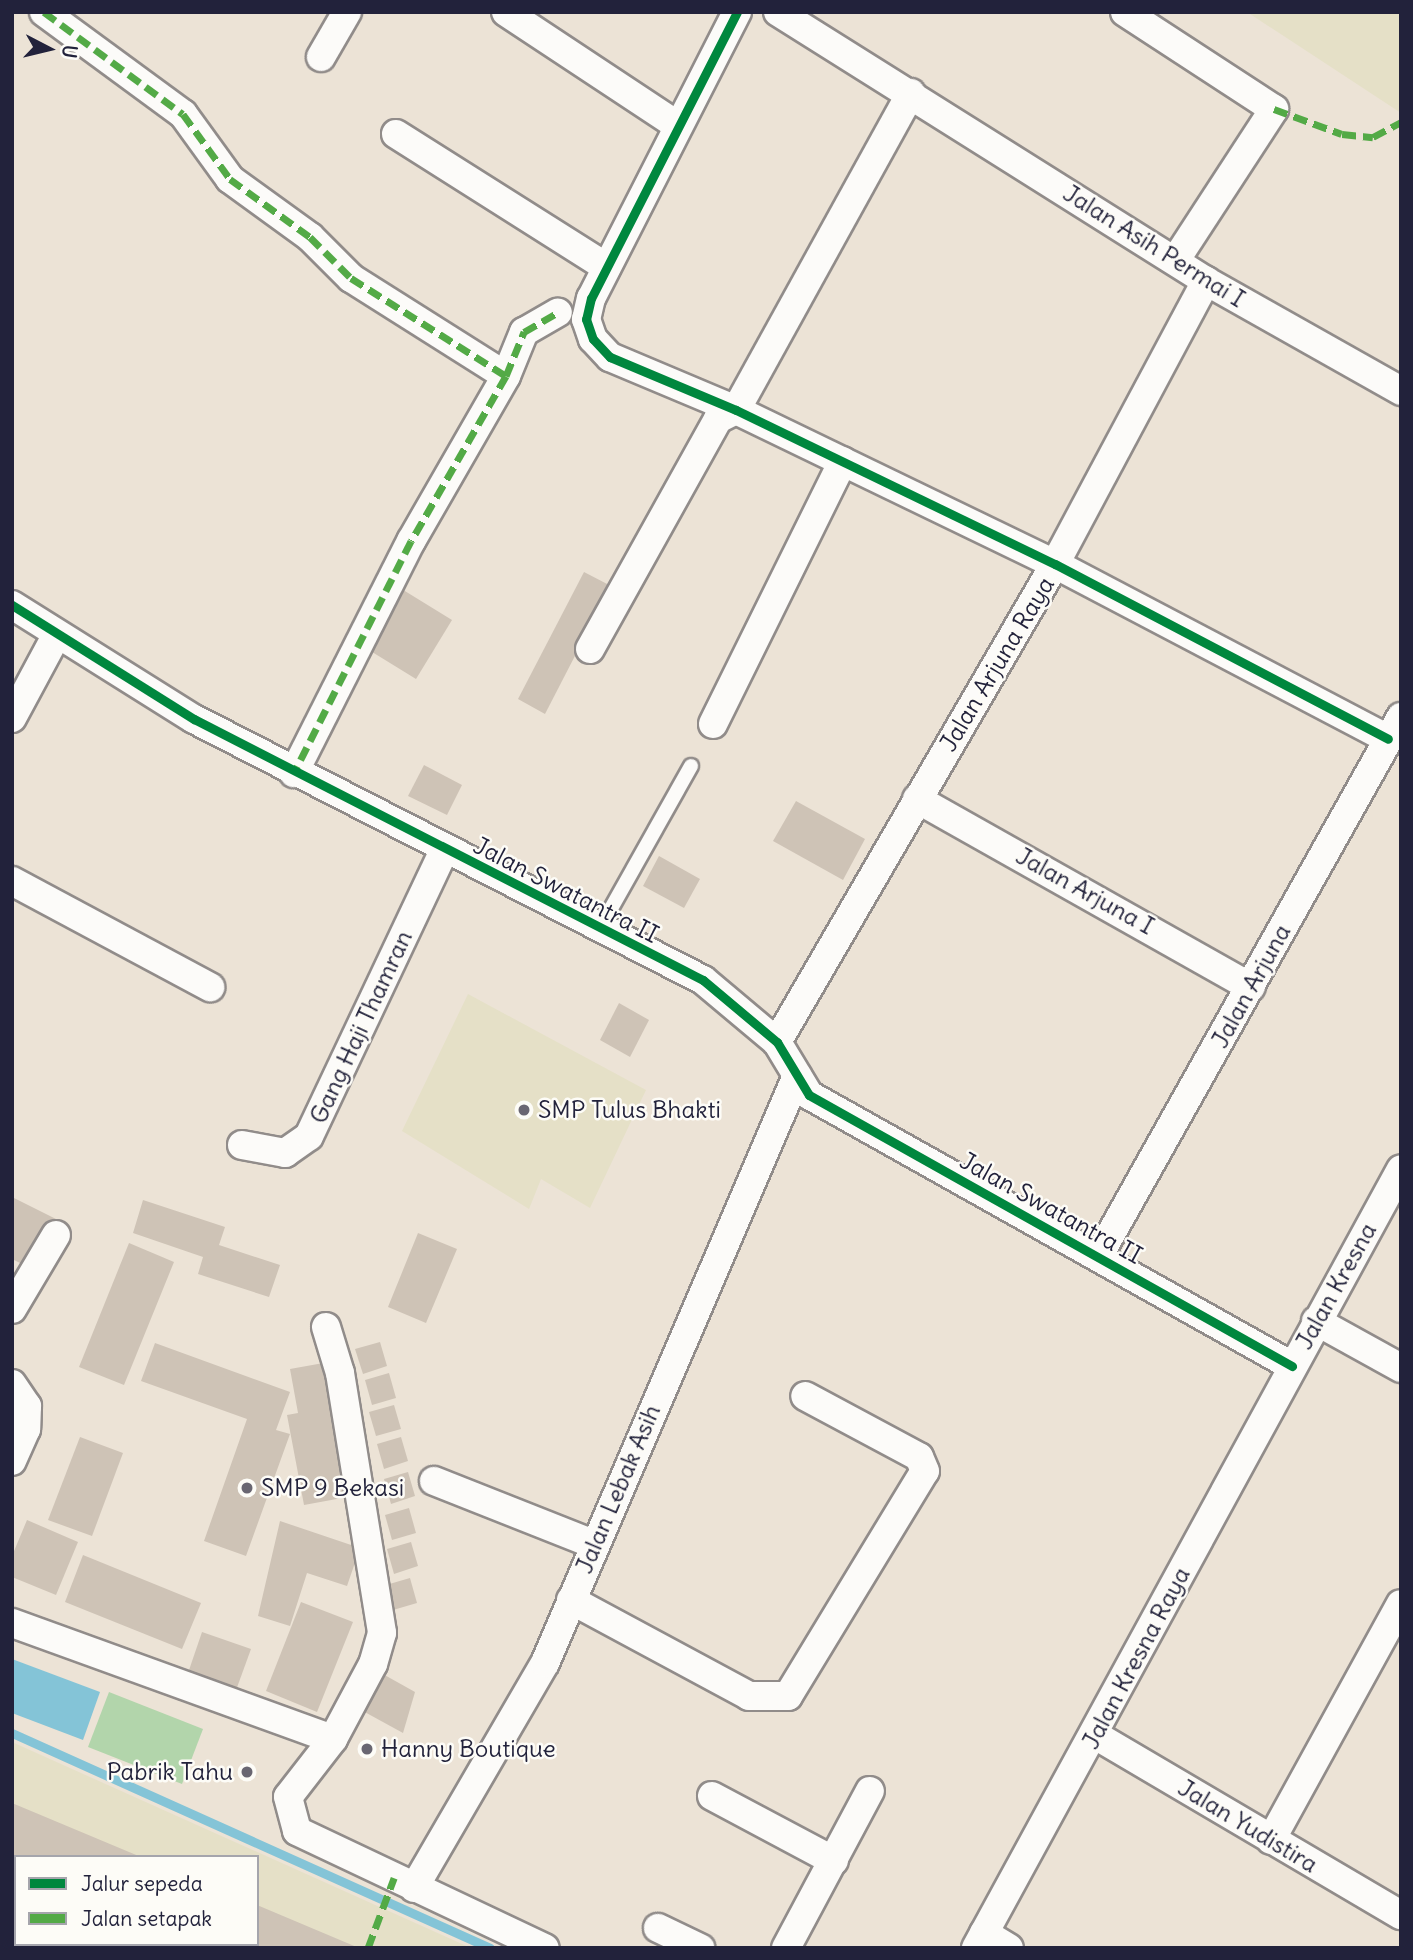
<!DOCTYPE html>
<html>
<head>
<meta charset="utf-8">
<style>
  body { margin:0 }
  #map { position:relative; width:1413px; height:1960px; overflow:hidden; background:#ece3d6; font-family:Delius,sans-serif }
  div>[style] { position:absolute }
  .built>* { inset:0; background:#e5e0c7 }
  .green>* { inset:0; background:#b2d5ab }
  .water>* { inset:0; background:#84c4d7 }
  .stream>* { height:9px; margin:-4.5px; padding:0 4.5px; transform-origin:4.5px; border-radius:4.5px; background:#84c4d7 }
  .building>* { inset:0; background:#cec3b6 }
  .roads { filter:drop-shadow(2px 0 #918c8a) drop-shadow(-2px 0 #918c8a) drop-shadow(0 2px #918c8a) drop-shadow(0 -2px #918c8a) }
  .service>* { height:14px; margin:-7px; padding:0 7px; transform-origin:7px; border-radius:7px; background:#fcfbf9 }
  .minor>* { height:28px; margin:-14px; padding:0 14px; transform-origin:14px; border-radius:14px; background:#fcfbf9 }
  .quiet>* { height:7px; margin-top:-3.5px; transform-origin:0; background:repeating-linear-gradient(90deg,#53aa46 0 14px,transparent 0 21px) }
  .cycleway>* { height:9px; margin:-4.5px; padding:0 4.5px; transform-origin:4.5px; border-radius:4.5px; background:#00873e }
  .dots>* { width:19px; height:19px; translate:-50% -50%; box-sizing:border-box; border:4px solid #fdfcf7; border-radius:50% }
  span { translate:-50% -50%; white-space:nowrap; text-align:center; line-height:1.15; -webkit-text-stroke:5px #fdfcf7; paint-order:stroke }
  .street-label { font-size:24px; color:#22223b }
  .poi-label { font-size:24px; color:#22223b }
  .left { translate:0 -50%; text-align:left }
  .right { translate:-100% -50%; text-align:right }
  .frame { position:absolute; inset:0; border:14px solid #22223b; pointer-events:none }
  .legend { position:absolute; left:14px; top:1855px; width:245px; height:91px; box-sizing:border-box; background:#fdfcf7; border:2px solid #a5a5ac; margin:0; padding:9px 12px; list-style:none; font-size:21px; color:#22223b }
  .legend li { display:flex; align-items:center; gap:14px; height:35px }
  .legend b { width:35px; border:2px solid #a5a5ac }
  .north { position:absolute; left:14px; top:14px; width:70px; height:70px; -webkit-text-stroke:5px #fdfcf7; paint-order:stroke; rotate:97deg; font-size:19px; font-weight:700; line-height:28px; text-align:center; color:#22223b }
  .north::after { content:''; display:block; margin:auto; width:24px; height:32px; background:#22223b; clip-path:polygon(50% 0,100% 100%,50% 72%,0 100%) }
</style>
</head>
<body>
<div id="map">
  <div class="built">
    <i style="clip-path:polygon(1247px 12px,1401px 12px,1401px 113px)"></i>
    <i style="clip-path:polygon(468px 994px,646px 1090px,590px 1208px,541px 1179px,529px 1209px,402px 1131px)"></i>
    <i style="clip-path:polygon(evenodd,12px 1742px,471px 1948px,12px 1948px,12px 1742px,16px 1857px,257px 1857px,257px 1944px,16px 1944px,16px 1857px)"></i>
  </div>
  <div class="green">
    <i style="clip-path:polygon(109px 1692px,203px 1729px,182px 1784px,88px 1747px)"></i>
  </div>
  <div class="water">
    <i style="clip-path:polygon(12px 1659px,100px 1692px,83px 1740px,12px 1713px)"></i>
  </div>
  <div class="stream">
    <i style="left:12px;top:1733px;width:524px;rotate:24.22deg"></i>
  </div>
  <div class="building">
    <i style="clip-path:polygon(584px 572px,611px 586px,545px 714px,518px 699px)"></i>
    <i style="clip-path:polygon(400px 588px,452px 620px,416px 679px,364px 647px)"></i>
    <i style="clip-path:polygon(424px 765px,462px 785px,447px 815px,408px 796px)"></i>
    <i style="clip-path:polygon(796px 801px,865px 839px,843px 880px,773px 841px)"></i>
    <i style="clip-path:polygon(659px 856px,700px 879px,684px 908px,643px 886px)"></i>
    <i style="clip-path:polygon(619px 1003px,649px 1020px,630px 1057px,600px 1040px)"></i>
    <i style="clip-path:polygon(12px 1197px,56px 1219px,32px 1269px,12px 1259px)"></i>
    <i style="clip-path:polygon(143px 1200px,225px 1227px,219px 1245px,280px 1265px,269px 1297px,198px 1274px,203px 1257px,133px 1233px)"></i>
    <i style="clip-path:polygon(418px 1233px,457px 1249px,426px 1323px,388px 1307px)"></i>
    <i style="clip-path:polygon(129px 1243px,174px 1262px,124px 1385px,79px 1367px)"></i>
    <i style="clip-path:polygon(380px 1342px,387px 1366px,363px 1374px,355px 1349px)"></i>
    <i style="clip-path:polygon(155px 1343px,290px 1392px,276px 1430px,290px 1434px,246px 1556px,204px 1541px,247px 1419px,141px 1381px)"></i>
    <i style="clip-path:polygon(329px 1362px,353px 1496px,304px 1505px,287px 1415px,298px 1413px,290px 1369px)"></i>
    <i style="clip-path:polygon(389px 1373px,396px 1398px,372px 1405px,365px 1380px)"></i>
    <i style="clip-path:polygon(394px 1405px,401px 1429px,376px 1436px,369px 1412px)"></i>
    <i style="clip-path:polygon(80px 1437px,123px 1453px,92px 1536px,48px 1520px)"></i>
    <i style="clip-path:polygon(401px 1437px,408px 1461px,384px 1469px,377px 1444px)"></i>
    <i style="clip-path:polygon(408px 1472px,415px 1496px,391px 1504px,384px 1479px)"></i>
    <i style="clip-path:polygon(409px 1508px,416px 1533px,392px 1540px,385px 1515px)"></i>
    <i style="clip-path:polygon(27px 1520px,78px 1542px,56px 1595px,12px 1577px,12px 1556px)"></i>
    <i style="clip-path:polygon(280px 1521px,360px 1548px,347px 1586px,307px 1573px,290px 1626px,258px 1616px)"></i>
    <i style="clip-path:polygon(411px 1542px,418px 1566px,394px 1574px,387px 1549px)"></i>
    <i style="clip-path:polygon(83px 1555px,201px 1603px,182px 1649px,65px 1602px)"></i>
    <i style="clip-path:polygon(410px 1578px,417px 1603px,393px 1610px,386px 1585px)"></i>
    <i style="clip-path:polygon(301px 1602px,353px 1622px,317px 1712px,266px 1691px)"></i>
    <i style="clip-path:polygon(202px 1632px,251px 1649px,235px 1693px,187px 1676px)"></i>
    <i style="clip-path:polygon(381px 1673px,415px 1692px,403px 1733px,361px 1710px)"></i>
    <i style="clip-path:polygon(12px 1803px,141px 1857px,16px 1857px,12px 1921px)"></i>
    <i style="clip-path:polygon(257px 1905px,359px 1948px,70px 1944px,257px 1944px)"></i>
  </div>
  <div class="roads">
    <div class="service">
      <i style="left:599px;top:930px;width:188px;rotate:-60.7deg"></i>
      <i style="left:23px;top:1944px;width:9px;rotate:27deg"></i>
    </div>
    <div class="minor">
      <i style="left:44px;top:12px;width:172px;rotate:36.3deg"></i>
      <i style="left:183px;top:114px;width:80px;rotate:54.1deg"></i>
      <i style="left:230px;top:179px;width:99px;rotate:35.9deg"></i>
      <i style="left:310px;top:237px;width:58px;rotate:45deg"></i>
      <i style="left:351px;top:278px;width:183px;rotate:32.3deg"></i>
      <i style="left:506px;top:376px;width:190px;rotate:119.9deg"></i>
      <i style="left:411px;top:541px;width:260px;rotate:116.8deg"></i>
      <i style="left:506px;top:12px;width:206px;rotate:33.5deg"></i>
      <i style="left:737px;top:12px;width:321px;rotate:117deg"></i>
      <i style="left:591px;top:298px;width:22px;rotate:103deg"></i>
      <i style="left:586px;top:319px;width:21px;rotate:71deg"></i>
      <i style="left:593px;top:339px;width:25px;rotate:47deg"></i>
      <i style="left:610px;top:357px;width:137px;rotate:22.8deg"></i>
      <i style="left:736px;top:410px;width:354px;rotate:25.8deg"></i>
      <i style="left:1055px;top:564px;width:376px;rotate:27.7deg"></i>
      <i style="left:778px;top:12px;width:506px;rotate:32.15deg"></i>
      <i style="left:1206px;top:281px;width:224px;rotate:29.4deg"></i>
      <i style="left:1125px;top:12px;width:178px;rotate:33.1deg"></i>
      <i style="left:1274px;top:109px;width:181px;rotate:123.1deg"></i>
      <i style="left:321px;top:57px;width:52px;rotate:-60deg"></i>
      <i style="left:396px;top:134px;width:249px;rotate:32.3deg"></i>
      <i style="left:506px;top:376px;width:48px;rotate:-67.8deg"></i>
      <i style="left:524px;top:332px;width:39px;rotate:-30deg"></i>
      <i style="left:12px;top:605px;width:215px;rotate:32.1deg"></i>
      <i style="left:194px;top:719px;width:572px;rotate:27.15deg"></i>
      <i style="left:703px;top:980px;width:97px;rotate:40deg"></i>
      <i style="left:777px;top:1042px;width:62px;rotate:58.9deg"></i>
      <i style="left:809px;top:1095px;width:554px;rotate:29.3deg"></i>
      <i style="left:590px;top:649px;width:263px;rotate:-60.9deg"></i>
      <i style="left:718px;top:419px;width:20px;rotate:-27deg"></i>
      <i style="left:736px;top:410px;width:362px;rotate:-61.1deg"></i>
      <i style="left:12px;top:718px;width:93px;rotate:-61.8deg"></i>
      <i style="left:713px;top:724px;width:293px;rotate:-63.7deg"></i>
      <i style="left:917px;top:799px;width:383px;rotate:29.4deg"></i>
      <i style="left:12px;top:881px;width:225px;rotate:28.2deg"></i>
      <i style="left:777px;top:1042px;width:553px;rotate:-59.82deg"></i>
      <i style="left:1055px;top:564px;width:321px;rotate:-61.9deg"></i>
      <i style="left:242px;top:1145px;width:44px;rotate:10.5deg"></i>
      <i style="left:285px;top:1153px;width:29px;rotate:-35deg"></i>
      <i style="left:309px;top:1136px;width:316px;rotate:-64.7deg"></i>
      <i style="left:1099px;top:1255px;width:617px;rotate:-60.69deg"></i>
      <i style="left:12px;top:1309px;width:86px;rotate:-59.3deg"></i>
      <i style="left:1316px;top:1321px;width:97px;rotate:28.9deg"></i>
      <i style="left:326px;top:1327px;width:48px;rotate:73.1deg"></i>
      <i style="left:340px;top:1373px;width:263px;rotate:80.8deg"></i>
      <i style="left:382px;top:1633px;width:32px;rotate:106deg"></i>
      <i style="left:373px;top:1664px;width:85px;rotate:118.1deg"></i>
      <i style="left:12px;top:1384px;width:27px;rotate:56deg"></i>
      <i style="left:27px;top:1406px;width:23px;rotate:92deg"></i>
      <i style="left:26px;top:1429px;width:35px;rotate:114deg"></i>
      <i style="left:434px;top:1481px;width:171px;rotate:21.6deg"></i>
      <i style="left:571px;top:1600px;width:202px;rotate:28.3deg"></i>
      <i style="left:749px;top:1696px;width:39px"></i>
      <i style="left:788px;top:1696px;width:263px;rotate:-58.7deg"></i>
      <i style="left:925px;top:1471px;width:15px;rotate:-113deg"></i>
      <i style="left:919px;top:1457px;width:129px;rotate:-151.8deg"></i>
      <i style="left:12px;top:1623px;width:341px;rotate:19.9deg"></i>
      <i style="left:333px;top:1739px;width:73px;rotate:127.8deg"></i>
      <i style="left:288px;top:1797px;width:35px;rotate:75deg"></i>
      <i style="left:297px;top:1831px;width:274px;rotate:25.3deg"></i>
      <i style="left:1095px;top:1735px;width:355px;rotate:30.5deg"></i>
      <i style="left:712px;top:1796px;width:138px;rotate:28deg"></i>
      <i style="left:1271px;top:1840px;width:269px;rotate:-61.2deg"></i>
      <i style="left:414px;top:1888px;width:260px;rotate:-59.8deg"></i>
      <i style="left:545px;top:1663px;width:639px;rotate:-66.77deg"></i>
      <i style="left:658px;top:1928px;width:47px;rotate:25.5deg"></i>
      <i style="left:984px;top:1933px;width:29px;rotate:31deg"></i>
      <i style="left:786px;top:1948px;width:178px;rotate:-61.9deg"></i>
      <i style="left:976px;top:1948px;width:887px;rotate:-61.38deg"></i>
    </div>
  </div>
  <div class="quiet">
    <i style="left:44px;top:12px;width:172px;rotate:36.3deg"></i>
    <i style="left:183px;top:114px;width:80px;rotate:54.1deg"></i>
    <i style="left:230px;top:179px;width:99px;rotate:35.9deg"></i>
    <i style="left:310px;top:237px;width:58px;rotate:45deg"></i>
    <i style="left:351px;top:278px;width:183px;rotate:32.3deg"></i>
    <i style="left:506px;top:376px;width:190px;rotate:119.9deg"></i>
    <i style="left:411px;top:541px;width:260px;rotate:116.8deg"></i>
    <i style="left:1274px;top:109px;width:72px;rotate:20.2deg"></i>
    <i style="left:1342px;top:134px;width:31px;rotate:6deg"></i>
    <i style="left:1373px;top:137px;width:32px;rotate:-28deg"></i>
    <i style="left:506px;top:376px;width:48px;rotate:-67.8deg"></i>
    <i style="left:524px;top:332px;width:39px;rotate:-30deg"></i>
    <i style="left:368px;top:1948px;width:75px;rotate:-69.6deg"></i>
  </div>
  <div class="cycleway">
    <i style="left:737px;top:12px;width:321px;rotate:117deg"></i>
    <i style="left:591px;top:298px;width:22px;rotate:103deg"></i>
    <i style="left:586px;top:319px;width:21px;rotate:71deg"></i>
    <i style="left:593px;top:339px;width:25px;rotate:47deg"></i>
    <i style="left:610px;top:357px;width:137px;rotate:22.8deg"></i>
    <i style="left:736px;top:410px;width:354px;rotate:25.8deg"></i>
    <i style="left:1055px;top:564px;width:376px;rotate:27.7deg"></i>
    <i style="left:12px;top:605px;width:215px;rotate:32.1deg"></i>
    <i style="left:194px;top:719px;width:572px;rotate:27.15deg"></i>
    <i style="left:703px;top:980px;width:97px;rotate:40deg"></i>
    <i style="left:777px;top:1042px;width:62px;rotate:58.9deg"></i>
    <i style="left:809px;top:1095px;width:554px;rotate:29.3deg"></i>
  </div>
  <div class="dots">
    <i style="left:524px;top:1110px;background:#696671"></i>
    <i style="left:247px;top:1488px;background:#696671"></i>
    <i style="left:367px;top:1749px;background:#696671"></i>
    <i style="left:247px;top:1772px;background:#696671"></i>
  </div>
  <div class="street-label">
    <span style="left:1154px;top:246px;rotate:32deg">Jalan Asih Permai I</span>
    <span style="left:997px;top:664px;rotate:-59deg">Jalan Arjuna Raya</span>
    <span style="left:566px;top:890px;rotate:27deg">Jalan Swatantra II</span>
    <span style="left:1085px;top:891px;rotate:29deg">Jalan Arjuna I</span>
    <span style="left:1251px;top:986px;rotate:-61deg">Jalan Arjuna</span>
    <span style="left:361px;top:1027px;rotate:-65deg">Gang Haji Thamran</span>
    <span style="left:1051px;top:1208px;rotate:29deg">Jalan Swatantra II</span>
    <span style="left:1336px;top:1286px;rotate:-61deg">Jalan Kresna</span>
    <span style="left:618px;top:1489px;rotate:-67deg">Jalan Lebak Asih</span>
    <span style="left:1136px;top:1658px;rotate:-62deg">Jalan Kresna Raya</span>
    <span style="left:1248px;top:1826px;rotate:31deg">Jalan Yudistira</span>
  </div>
  <div class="poi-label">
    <span class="left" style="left:538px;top:1110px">SMP Tulus Bhakti</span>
    <span class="left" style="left:261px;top:1488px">SMP 9 Bekasi</span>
    <span class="left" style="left:381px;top:1749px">Hanny Boutique</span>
    <span class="right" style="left:233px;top:1772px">Pabrik Tahu</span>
  </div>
  <div class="frame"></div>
  <ul class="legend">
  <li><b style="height:9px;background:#00873e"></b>Jalur sepeda</li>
  <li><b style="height:9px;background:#53aa46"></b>Jalan setapak</li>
  </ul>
  <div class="north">U</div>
</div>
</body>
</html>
